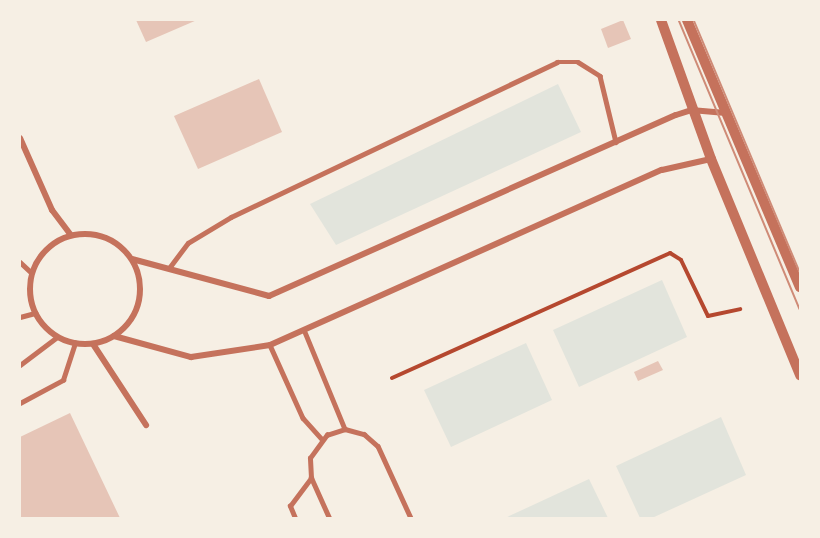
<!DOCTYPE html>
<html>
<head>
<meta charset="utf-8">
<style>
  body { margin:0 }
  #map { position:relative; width:820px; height:538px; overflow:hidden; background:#f6efe4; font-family:"Space Grotesk",sans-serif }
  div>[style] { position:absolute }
  .green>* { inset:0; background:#e2e4dc }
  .building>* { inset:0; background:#e6c5b7 }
  .path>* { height:4px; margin:-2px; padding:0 2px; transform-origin:2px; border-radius:2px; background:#b5482f }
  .service>* { height:4.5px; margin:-2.25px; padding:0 2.25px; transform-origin:2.25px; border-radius:2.25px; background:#c5725c }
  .minor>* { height:6px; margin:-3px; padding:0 3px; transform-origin:3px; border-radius:3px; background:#c5725c }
  .minor>.ring { margin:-3px; padding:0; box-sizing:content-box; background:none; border:6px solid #c5725c; border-radius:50% }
  .tertiary>* { height:10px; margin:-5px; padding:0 5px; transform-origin:5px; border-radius:5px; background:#c5725c }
  .tram>* { height:1.5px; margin:-0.75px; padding:0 0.75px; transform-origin:0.75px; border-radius:0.75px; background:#cf8b77 }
  span { translate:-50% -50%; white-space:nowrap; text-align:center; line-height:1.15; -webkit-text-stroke:6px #f6efe4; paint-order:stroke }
  .frame { position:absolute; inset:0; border:21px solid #f6efe4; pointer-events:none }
</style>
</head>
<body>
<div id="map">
  <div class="green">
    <i style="clip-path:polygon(558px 84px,581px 132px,336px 245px,310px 204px)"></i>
    <i style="clip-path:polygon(662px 280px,687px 337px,579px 387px,553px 330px)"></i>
    <i style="clip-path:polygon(526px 343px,552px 400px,451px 447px,424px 390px)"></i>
    <i style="clip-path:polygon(721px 417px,746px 475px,652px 518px,640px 518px,616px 466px)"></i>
    <i style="clip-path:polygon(589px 479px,608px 518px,505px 518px)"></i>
  </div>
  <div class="building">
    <i style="clip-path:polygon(136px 20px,197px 20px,146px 42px)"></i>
    <i style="clip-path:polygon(623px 20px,631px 39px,608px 48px,601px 29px)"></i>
    <i style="clip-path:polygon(259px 79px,282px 132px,198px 169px,174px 116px)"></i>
    <i style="clip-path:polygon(658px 361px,663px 370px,638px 381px,634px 372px)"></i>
    <i style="clip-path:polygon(70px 413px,120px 518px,20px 518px,20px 437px)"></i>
  </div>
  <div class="path">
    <i style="left:392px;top:378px;width:305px;rotate:-24.2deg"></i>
    <i style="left:670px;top:253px;width:13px;rotate:32deg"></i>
    <i style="left:681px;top:260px;width:62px;rotate:64.3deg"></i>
    <i style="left:708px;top:316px;width:33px;rotate:-12deg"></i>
  </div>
  <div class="service">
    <i style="left:20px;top:262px;width:16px;rotate:43deg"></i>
    <i style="left:169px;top:268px;width:31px;rotate:-53deg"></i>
    <i style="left:188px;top:243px;width:50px;rotate:-31.2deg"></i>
    <i style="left:231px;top:217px;width:361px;rotate:-25.4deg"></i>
    <i style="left:557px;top:62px;width:21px"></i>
    <i style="left:578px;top:62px;width:26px;rotate:32deg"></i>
    <i style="left:600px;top:76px;width:68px;rotate:76.4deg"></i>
    <i style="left:20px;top:317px;width:16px;rotate:-15deg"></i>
    <i style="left:305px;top:332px;width:105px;rotate:67.6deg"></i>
    <i style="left:270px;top:345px;width:80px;rotate:65.7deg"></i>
    <i style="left:303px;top:418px;width:28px;rotate:48deg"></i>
    <i style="left:20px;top:365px;width:46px;rotate:-37.1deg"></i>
    <i style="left:20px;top:403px;width:49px;rotate:-28.1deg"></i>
    <i style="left:63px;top:380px;width:39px;rotate:-72deg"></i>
    <i style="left:295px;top:518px;width:13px;rotate:-113deg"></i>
    <i style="left:290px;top:506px;width:35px;rotate:-53deg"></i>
    <i style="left:329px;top:518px;width:44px;rotate:-114.2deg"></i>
    <i style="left:311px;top:478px;width:20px;rotate:-93deg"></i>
    <i style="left:310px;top:458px;width:29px;rotate:-54deg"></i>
    <i style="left:327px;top:435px;width:19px;rotate:-18deg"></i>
    <i style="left:345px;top:429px;width:20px;rotate:15deg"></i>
    <i style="left:364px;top:434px;width:18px;rotate:41deg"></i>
    <i style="left:378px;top:446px;width:79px;rotate:65.4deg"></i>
  </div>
  <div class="minor">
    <i style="left:20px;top:138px;width:79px;rotate:66deg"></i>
    <i style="left:52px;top:210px;width:31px;rotate:53deg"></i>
    <i class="ring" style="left:30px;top:234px;width:104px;height:104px"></i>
    <i style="left:132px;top:259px;width:142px;rotate:15.1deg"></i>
    <i style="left:269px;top:296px;width:445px;rotate:-24deg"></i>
    <i style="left:676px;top:115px;width:16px;rotate:-18deg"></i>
    <i style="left:691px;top:110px;width:35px;rotate:5deg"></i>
    <i style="left:114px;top:336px;width:80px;rotate:15.3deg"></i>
    <i style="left:191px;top:357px;width:80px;rotate:-8.6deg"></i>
    <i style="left:270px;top:345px;width:429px;rotate:-24.1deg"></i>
    <i style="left:662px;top:170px;width:50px;rotate:-12.7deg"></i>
    <i style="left:93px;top:344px;width:97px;rotate:56.8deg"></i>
  </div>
  <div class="tertiary">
    <i style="left:661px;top:20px;width:148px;rotate:70.2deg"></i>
    <i style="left:711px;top:159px;width:234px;rotate:67.6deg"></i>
    <i style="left:687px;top:20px;width:290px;rotate:67.1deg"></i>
  </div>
  <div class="tram">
    <i style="left:679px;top:20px;width:313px;rotate:67.3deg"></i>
    <i style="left:694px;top:20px;width:273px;rotate:67.2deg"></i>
  </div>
  <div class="frame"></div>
</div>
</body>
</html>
